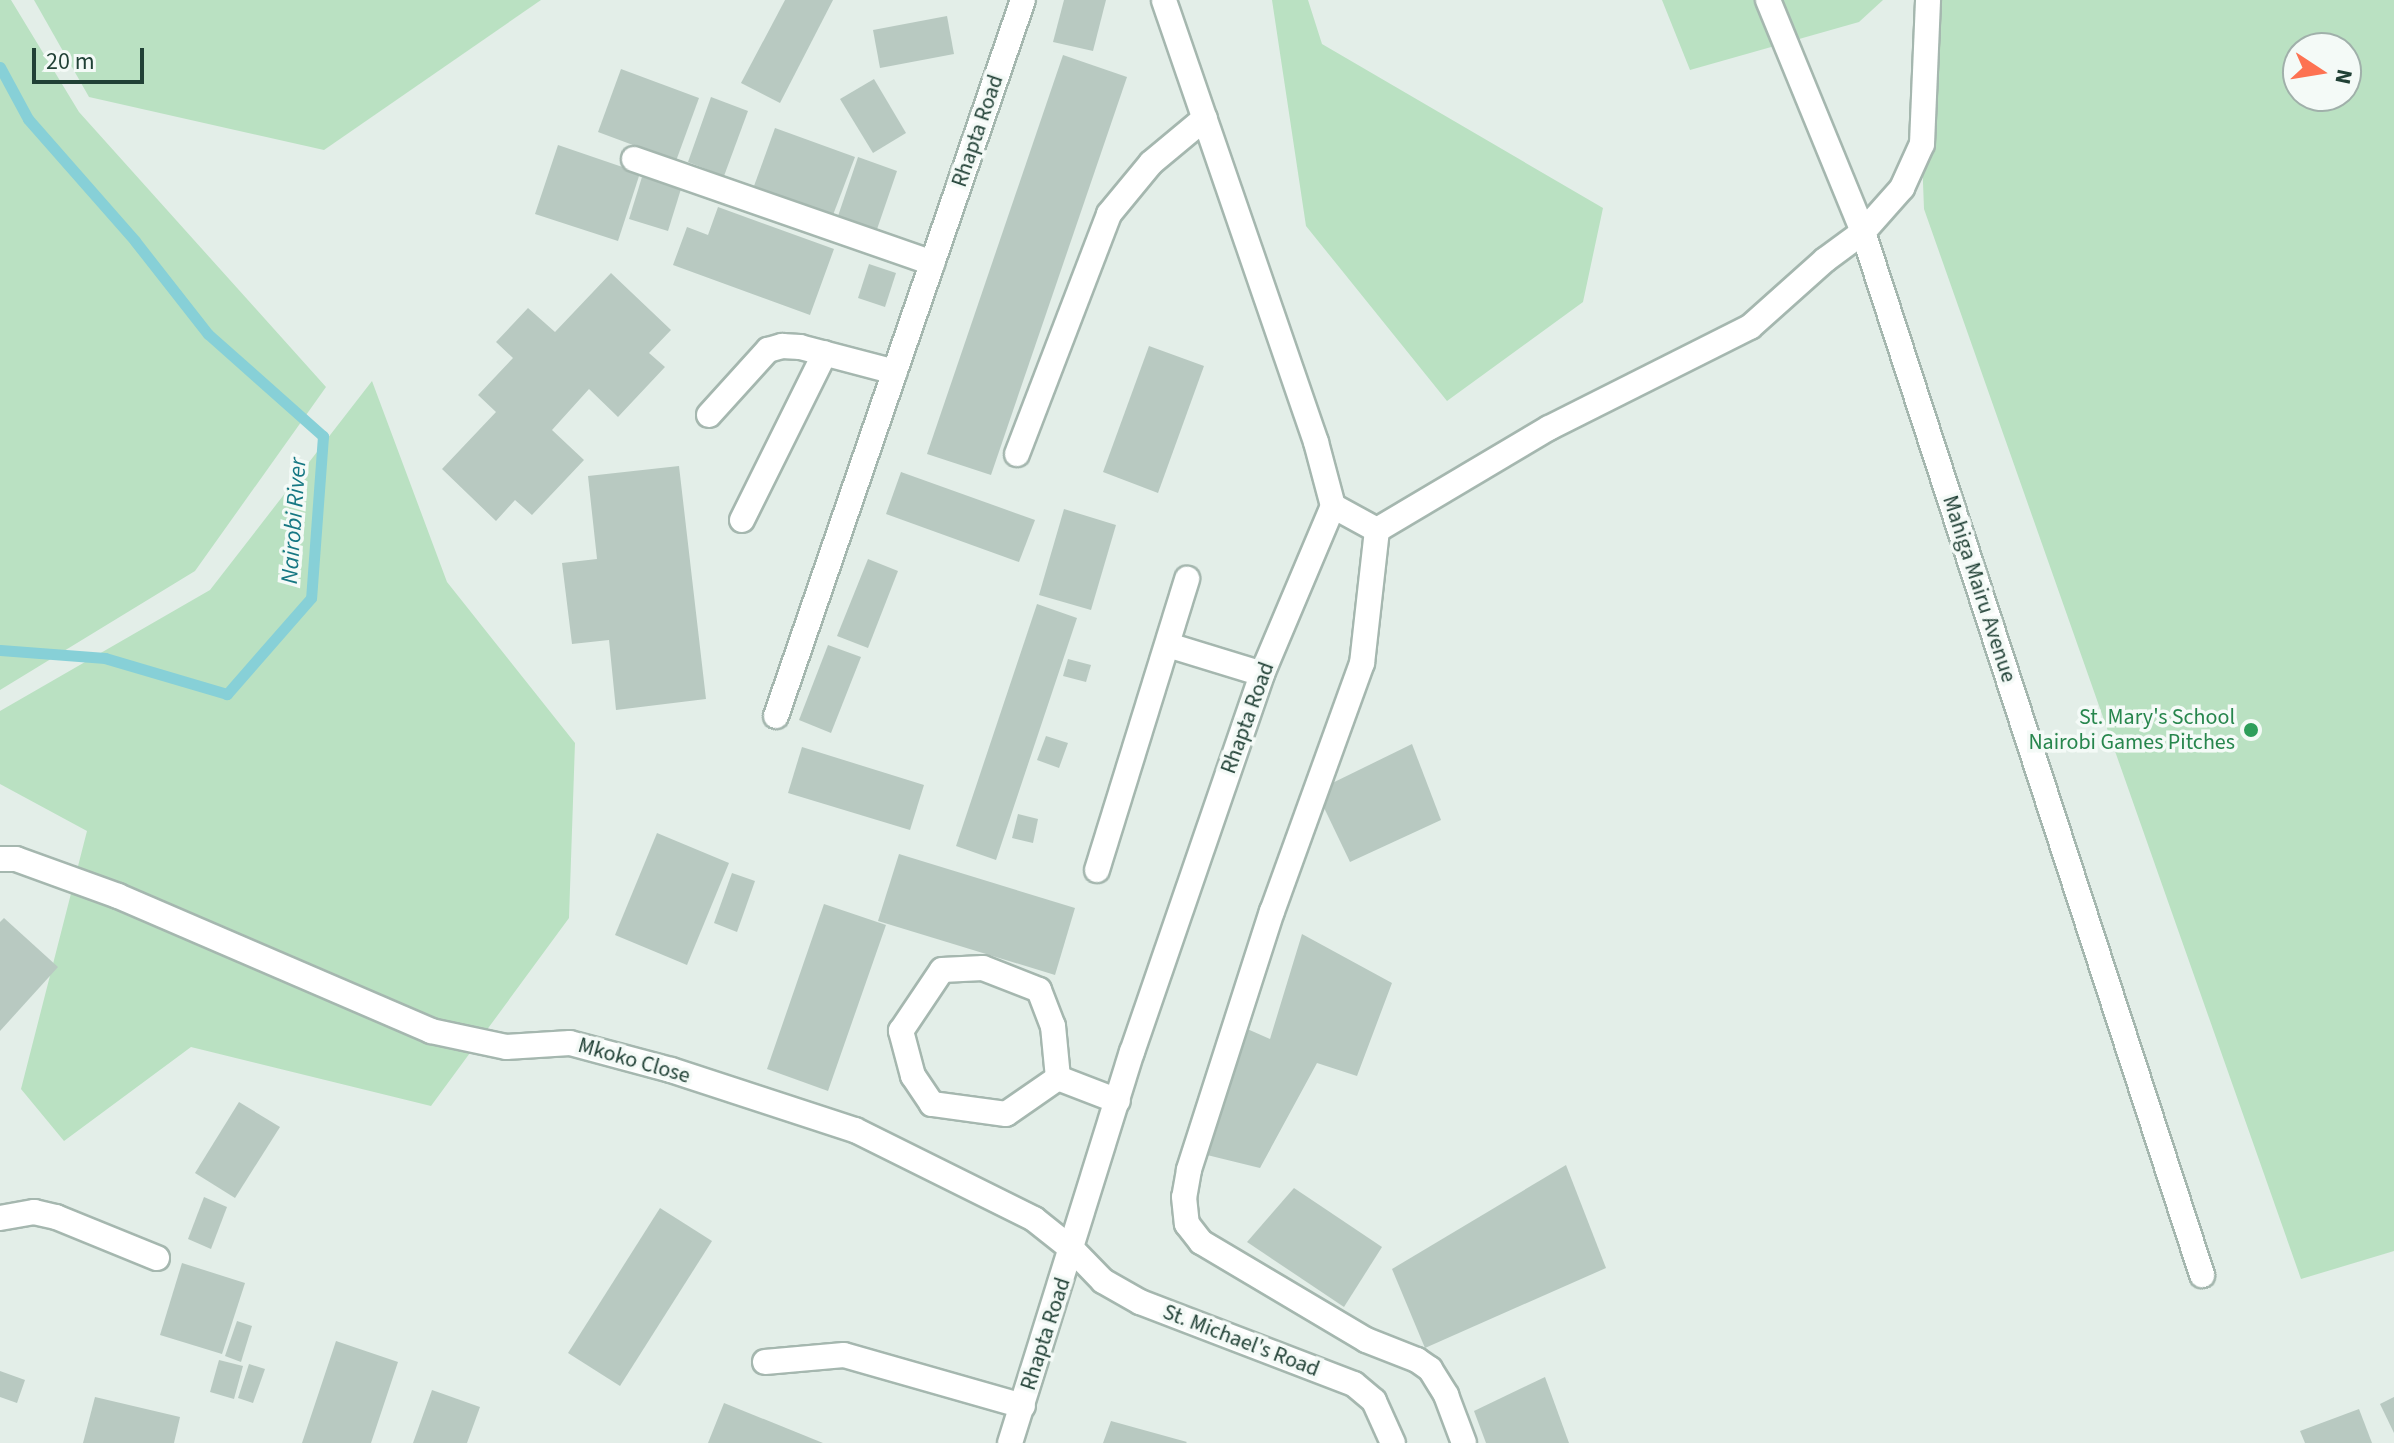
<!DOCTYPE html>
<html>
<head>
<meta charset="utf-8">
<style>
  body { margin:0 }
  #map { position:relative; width:2394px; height:1443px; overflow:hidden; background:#e3eee8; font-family:"Source Sans 3",sans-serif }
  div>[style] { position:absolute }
  .green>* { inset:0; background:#bae1c2 }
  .stream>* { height:11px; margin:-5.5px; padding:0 5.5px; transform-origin:5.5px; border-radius:5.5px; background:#87d0d7 }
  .building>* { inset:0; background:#b8c9c1 }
  .roads { filter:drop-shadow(2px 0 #a5b7af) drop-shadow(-2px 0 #a5b7af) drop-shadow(0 2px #a5b7af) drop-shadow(0 -2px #a5b7af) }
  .minor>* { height:24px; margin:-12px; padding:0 12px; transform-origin:12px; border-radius:12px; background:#fff }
  .dots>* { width:22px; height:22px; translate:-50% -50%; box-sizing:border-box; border:4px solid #f4faf7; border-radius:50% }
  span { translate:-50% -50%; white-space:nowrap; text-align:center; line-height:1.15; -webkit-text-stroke:7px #f4faf7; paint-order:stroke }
  .street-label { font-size:22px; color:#214136 }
  .leisure-label { font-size:22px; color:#27864d }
  .right { translate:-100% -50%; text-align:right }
  .water-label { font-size:24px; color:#167783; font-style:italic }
  .north { position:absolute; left:2282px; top:32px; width:80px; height:80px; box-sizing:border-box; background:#f4faf7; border:2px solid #a0b0aa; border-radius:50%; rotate:102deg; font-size:22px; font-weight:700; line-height:32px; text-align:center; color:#214136 }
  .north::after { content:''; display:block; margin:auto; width:28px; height:36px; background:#fd7252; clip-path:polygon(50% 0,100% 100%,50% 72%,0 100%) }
  .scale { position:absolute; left:32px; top:48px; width:112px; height:36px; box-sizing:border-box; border:4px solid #214136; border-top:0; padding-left:10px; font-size:24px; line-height:28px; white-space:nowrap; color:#214136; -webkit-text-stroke:6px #f4faf7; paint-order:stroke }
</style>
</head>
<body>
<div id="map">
  <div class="green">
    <i style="clip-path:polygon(0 0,11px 0,79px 112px,326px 387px,195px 571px,0 690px)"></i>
    <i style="clip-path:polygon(34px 0,541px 0,324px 150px,89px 97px)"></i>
    <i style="clip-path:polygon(1272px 0,1308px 0,1322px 44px,1603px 208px,1583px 302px,1447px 401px,1306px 226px)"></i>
    <i style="clip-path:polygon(1662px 0,1883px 0,1859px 22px,1690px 70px)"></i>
    <i style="clip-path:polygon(evenodd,1916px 0,2394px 0,2394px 1251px,2301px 1279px,1924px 209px,1916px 0,2298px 48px,2346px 48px,2346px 96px,2298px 96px,2298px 48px)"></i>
    <i style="clip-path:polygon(372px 381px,447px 582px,575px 743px,569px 918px,431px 1106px,191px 1047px,64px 1141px,21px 1089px,87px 831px,0 784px,0 711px,210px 590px)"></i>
  </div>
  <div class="stream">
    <i style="left:0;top:67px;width:59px;rotate:61.7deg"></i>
    <i style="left:28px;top:119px;width:162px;rotate:48.7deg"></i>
    <i style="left:135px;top:241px;width:118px;rotate:51.9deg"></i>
    <i style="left:208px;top:334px;width:154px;rotate:41.6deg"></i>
    <i style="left:323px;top:436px;width:162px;rotate:94.2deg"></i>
    <i style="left:311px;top:598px;width:128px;rotate:131.2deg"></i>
    <i style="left:227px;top:694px;width:127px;rotate:-163.6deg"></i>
    <i style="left:105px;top:658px;width:105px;rotate:-175.6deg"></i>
  </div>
  <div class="building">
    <i style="clip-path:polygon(785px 0,833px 0,780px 103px,741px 83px)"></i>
    <i style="clip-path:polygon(1064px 0,1106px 0,1093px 51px,1053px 42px)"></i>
    <i style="clip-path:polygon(947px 16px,954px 54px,880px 68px,873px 30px)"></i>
    <i style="clip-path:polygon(1063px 55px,1127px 77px,991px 475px,927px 454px)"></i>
    <i style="clip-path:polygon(621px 69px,699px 98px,676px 161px,598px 132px)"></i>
    <i style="clip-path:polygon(874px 79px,906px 133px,873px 153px,840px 99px)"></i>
    <i style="clip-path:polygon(711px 97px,748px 111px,724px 176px,688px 162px)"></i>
    <i style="clip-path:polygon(775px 128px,855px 157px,833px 215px,754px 186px)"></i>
    <i style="clip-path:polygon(558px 145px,640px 173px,618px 241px,535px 214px)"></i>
    <i style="clip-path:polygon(858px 157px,897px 171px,875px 235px,836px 222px)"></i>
    <i style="clip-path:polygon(642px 177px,681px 189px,668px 231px,629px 219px)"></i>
    <i style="clip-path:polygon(718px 207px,834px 249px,810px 315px,673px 265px,687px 227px,708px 235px)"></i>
    <i style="clip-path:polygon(869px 264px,896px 273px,885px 307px,858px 298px)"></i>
    <i style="clip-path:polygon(611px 273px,671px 330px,649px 353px,665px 367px,618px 417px,589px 389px,552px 430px,584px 460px,532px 515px,515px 500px,496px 521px,442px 469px,496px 412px,478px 395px,513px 358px,496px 342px,528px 308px,555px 332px)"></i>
    <i style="clip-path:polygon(1149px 346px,1204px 366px,1158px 493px,1103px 472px)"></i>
    <i style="clip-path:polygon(679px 466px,706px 699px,616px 710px,609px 640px,572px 644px,562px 563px,597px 559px,588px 476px)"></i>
    <i style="clip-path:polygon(901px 472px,1035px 520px,1019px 562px,886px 514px)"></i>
    <i style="clip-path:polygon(1064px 509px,1116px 525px,1091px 610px,1039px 595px)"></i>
    <i style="clip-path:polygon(868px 559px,898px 571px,868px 648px,837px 636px)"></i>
    <i style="clip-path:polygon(1037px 604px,1077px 618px,996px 860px,956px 846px)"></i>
    <i style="clip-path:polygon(828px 645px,861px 657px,831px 733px,799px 720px)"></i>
    <i style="clip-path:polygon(1068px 659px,1091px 665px,1086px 682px,1063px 676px)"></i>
    <i style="clip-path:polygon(1046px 736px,1068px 743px,1059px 768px,1037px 760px)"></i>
    <i style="clip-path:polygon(1412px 744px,1441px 820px,1350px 862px,1316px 791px)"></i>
    <i style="clip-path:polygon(802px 747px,924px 785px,910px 830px,788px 793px)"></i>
    <i style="clip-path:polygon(1018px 814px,1038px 819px,1033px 843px,1012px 838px)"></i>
    <i style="clip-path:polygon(657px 833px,729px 863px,687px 965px,615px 935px)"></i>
    <i style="clip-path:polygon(899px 854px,1075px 908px,1055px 975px,878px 921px)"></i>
    <i style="clip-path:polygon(732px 873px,755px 881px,737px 932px,714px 923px)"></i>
    <i style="clip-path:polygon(824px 904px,886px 925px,828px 1091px,767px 1069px)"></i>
    <i style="clip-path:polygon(4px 918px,58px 967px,0 1031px,0 922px)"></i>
    <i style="clip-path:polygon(1302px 934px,1392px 983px,1357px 1076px,1317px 1063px,1260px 1168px,1207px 1155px,1245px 1028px,1270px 1039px)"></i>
    <i style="clip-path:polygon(239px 1102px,280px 1127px,235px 1198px,195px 1173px)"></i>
    <i style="clip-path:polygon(1566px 1165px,1606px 1268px,1425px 1348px,1392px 1269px)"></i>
    <i style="clip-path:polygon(1294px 1188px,1382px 1247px,1344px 1307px,1247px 1242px)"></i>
    <i style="clip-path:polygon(204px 1197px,227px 1207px,211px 1249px,188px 1239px)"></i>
    <i style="clip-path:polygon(660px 1208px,712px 1241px,620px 1386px,568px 1353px)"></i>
    <i style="clip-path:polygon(182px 1263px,245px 1283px,222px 1354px,160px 1335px)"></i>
    <i style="clip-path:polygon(237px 1321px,252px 1326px,241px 1362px,225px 1356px)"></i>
    <i style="clip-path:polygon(336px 1341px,398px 1362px,371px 1443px,302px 1443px)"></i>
    <i style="clip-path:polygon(219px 1360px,243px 1366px,234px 1399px,210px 1392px)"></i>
    <i style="clip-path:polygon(249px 1364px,265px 1369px,253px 1403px,238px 1398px)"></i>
    <i style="clip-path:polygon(0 1371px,25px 1380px,17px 1403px,0 1397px)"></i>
    <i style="clip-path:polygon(1545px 1377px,1569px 1443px,1486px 1443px,1474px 1411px)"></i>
    <i style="clip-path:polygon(432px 1390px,480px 1407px,467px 1443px,413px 1443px)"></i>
    <i style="clip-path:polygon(95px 1397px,180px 1417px,174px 1443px,83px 1443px)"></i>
    <i style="clip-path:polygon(2394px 1397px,2394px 1433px,2380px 1404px)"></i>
    <i style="clip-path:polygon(724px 1403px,823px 1443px,708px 1443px)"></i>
    <i style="clip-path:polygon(2359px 1409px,2372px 1443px,2305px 1443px,2300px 1431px)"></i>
    <i style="clip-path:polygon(1111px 1421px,1187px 1442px,1186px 1443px,1103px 1443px)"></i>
  </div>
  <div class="roads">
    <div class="minor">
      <i style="left:1768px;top:0;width:251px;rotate:67.7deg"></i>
      <i style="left:1863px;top:232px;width:1097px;rotate:71.99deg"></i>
      <i style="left:634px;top:159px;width:316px;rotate:19.2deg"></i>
      <i style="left:709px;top:415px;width:88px;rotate:-47.8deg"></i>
      <i style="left:768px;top:350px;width:15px;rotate:-16deg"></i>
      <i style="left:782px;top:346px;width:18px;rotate:3deg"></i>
      <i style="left:800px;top:347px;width:98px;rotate:14.7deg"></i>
      <i style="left:1017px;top:454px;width:257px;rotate:-69deg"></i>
      <i style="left:1109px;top:214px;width:66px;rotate:-50.5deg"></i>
      <i style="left:1151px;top:163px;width:70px;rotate:-39.8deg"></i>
      <i style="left:1333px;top:506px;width:50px;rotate:28.6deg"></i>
      <i style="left:1377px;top:530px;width:134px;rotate:96.4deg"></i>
      <i style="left:1362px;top:663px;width:264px;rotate:109.9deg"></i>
      <i style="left:1272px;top:911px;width:272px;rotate:107.8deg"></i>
      <i style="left:1189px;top:1170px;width:27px;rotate:100deg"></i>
      <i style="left:1184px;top:1197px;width:27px;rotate:84deg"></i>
      <i style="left:1187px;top:1224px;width:23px;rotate:52deg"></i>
      <i style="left:1201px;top:1242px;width:192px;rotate:30.7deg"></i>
      <i style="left:1366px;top:1340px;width:55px;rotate:21.4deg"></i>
      <i style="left:1417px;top:1360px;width:16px;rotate:35deg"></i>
      <i style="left:1430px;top:1369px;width:31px;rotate:58deg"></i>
      <i style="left:1446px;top:1395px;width:51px;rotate:69.4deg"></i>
      <i style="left:742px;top:520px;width:186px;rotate:-63.6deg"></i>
      <i style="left:1377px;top:530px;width:200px;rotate:-30.7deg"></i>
      <i style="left:1549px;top:428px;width:225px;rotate:-26.7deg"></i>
      <i style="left:1750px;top:327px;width:101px;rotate:-41.8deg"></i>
      <i style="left:1825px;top:260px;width:47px;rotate:-36.4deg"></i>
      <i style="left:1863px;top:232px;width:59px;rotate:-48.4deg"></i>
      <i style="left:1902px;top:188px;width:48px;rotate:-65.6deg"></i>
      <i style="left:1922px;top:144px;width:144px;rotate:-87.6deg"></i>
      <i style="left:1168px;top:645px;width:98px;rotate:17.1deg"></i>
      <i style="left:776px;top:716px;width:757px;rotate:-70.97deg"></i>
      <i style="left:0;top:859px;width:16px"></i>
      <i style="left:16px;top:859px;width:109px;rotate:19.9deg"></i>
      <i style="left:118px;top:896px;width:341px;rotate:23.3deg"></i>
      <i style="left:431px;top:1031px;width:77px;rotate:12deg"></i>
      <i style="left:506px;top:1047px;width:64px;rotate:-3.6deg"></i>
      <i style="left:570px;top:1043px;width:105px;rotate:15deg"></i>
      <i style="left:671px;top:1070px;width:194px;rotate:18.1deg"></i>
      <i style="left:855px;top:1130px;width:200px;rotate:26.4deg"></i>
      <i style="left:1034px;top:1219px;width:50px;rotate:38.5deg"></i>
      <i style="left:1073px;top:1250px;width:43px;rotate:45.9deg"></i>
      <i style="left:1103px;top:1281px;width:43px;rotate:29.6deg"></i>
      <i style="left:1140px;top:1302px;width:229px;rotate:21deg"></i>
      <i style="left:1354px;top:1384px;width:26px;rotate:40deg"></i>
      <i style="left:1374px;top:1401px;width:46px;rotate:65.7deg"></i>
      <i style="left:1097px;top:870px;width:305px;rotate:-72.8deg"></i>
      <i style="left:1058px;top:1078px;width:63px;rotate:145.3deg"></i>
      <i style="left:1006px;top:1114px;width:75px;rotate:-172.3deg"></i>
      <i style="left:932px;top:1104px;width:34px;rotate:-124deg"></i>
      <i style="left:913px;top:1076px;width:47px;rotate:-104.9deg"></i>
      <i style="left:901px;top:1031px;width:73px;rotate:-56.1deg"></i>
      <i style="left:942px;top:970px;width:41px;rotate:-2.8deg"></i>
      <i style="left:983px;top:968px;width:60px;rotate:21.4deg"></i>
      <i style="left:1039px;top:990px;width:39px;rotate:69deg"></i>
      <i style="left:1053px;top:1026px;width:52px;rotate:84.5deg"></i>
      <i style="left:1058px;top:1078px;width:64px;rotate:21deg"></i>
      <i style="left:0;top:1218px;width:35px;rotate:-10deg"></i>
      <i style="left:34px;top:1212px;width:23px;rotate:13deg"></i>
      <i style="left:56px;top:1217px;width:109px;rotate:22.1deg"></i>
      <i style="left:765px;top:1362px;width:79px;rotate:-5.1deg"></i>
      <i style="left:844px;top:1355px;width:186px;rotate:15.9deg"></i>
      <i style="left:1010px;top:1443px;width:410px;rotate:-72.7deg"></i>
      <i style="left:1132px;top:1052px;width:400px;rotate:-71deg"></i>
      <i style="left:1262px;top:674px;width:182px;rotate:-67.1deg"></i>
      <i style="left:1333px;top:506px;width:66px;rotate:-104.9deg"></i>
      <i style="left:1316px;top:442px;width:467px;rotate:-109deg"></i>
    </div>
  </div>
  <div class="dots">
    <i style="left:2251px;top:730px;background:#2e9e5b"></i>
  </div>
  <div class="street-label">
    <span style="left:978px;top:131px;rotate:-71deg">Rhapta Road</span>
    <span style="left:1979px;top:589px;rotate:72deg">Mahiga Mairu Avenue</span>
    <span style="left:1248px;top:718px;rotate:-70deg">Rhapta Road</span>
    <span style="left:634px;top:1061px;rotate:16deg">Mkoko Close</span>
    <span style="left:1046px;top:1334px;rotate:-72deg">Rhapta Road</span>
    <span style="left:1241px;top:1341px;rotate:21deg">St. Michael's Road</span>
  </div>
  <div class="leisure-label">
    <span class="right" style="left:2235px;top:730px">St. Mary's School<br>Nairobi Games Pitches</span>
  </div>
  <div class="water-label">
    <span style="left:294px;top:521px;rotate:-86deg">Nairobi River</span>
  </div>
  <div class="north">N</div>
  <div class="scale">20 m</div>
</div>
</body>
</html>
